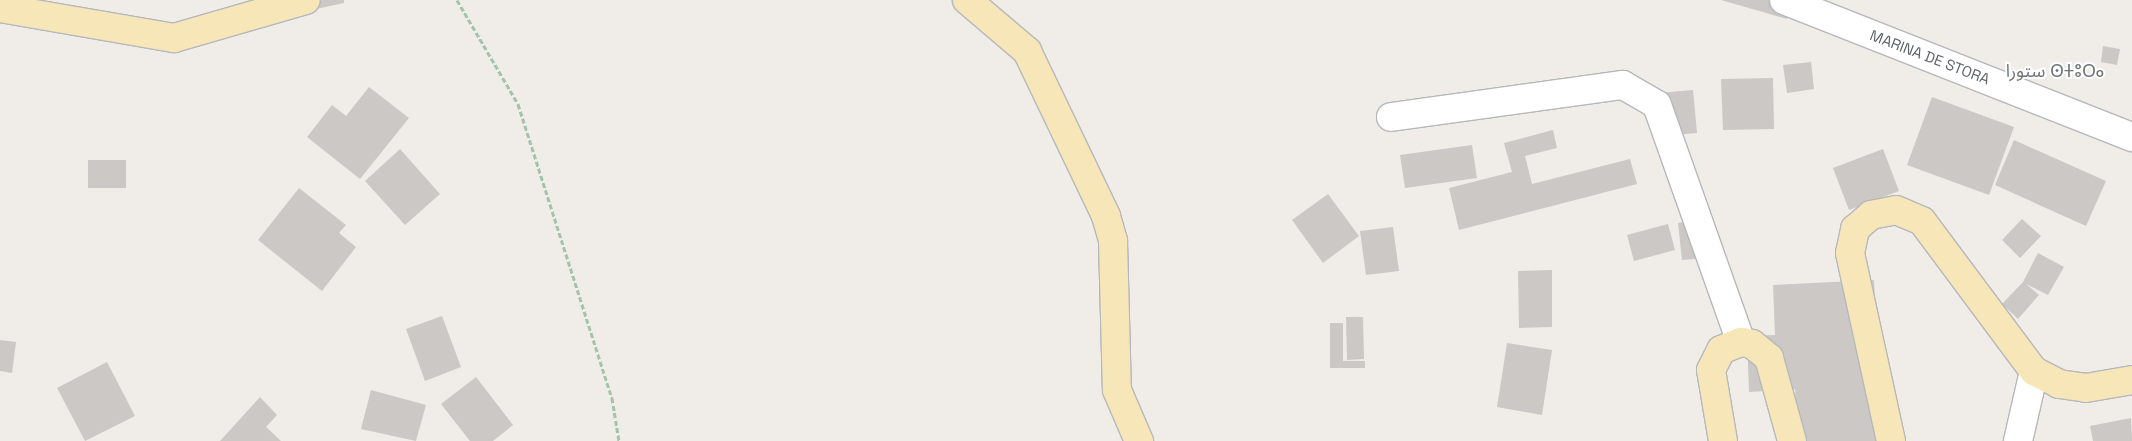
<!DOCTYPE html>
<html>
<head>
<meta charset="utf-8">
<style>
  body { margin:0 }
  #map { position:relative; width:2132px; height:441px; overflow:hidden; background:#f0ede8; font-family:"Space Grotesk","Noto Sans Arabic","Noto Sans Tifinagh",sans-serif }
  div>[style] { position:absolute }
  .building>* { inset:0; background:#cbc8c5 }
  .path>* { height:3px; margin-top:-1.5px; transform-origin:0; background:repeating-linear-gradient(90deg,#a2c4a8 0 5px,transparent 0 7.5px) }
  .roads { filter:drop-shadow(1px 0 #b5b8bb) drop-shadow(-1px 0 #b5b8bb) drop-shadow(0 1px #b5b8bb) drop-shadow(0 -1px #b5b8bb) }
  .minor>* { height:28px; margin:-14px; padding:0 14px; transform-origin:14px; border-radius:14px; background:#fff }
  .major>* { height:28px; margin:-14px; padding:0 14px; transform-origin:14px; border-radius:14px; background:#f7e6b7 }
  span { translate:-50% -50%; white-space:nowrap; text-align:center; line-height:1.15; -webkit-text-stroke:4px #fff; paint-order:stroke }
  .street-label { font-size:15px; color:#606367 }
  .quarter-label { font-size:18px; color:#717579 }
</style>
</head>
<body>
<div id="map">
  <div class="building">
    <i style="clip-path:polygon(300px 0,344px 0,344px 3px,302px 12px)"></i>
    <i style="clip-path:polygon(1721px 0,1792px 0,1787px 19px)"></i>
    <i style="clip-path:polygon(2103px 46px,2120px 49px,2117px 65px,2101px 62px)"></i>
    <i style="clip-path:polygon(1811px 62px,1814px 89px,1787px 93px,1783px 65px)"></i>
    <i style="clip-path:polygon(1773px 78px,1774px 129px,1723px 130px,1721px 79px)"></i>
    <i style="clip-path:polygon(369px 87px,409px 118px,360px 179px,307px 137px,332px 105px,346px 116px)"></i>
    <i style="clip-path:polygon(1693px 90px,1697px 133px,1663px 136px,1659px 93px)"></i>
    <i style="clip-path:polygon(1932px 97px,2014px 127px,1989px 195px,1907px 165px)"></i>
    <i style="clip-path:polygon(1553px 130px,1557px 148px,1525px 156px,1532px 184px,1630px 159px,1637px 184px,1459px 230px,1449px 188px,1512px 172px,1504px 143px)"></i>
    <i style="clip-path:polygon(2014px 140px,2106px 181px,2086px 226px,1995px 185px)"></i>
    <i style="clip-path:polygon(1472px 145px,1477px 178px,1405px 188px,1400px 155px)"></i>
    <i style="clip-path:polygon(400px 149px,440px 194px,405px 225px,365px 181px)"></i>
    <i style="clip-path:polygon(1883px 149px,1899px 191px,1849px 210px,1833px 168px)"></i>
    <i style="clip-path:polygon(88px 160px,126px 160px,126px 188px,88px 188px)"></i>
    <i style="clip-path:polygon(299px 188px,346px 225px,339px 233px,356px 247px,322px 291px,258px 240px)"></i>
    <i style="clip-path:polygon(1328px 194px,1359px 236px,1323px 263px,1292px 220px)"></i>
    <i style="clip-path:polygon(2022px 219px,2041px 236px,2020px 258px,2002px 240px)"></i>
    <i style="clip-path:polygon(1701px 220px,1705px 258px,1682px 260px,1678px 223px)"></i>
    <i style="clip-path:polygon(1668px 224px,1675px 250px,1634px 261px,1627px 235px)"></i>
    <i style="clip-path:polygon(1393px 227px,1399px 271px,1366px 275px,1360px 231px)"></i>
    <i style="clip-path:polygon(2038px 253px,2064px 267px,2048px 295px,2026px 284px,2039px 295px,2018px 319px,2002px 304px,2023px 282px)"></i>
    <i style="clip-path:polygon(1552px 270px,1552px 327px,1519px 328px,1518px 271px)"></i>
    <i style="clip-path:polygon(1874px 280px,1882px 441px,1797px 441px,1795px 389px,1749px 392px,1747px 336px,1775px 335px,1773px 285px)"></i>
    <i style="clip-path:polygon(442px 316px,461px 367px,425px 381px,406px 329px)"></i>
    <i style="clip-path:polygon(1346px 317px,1363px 317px,1364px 359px,1347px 360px)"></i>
    <i style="clip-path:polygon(1330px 323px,1343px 323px,1343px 361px,1365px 361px,1365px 368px,1330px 368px)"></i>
    <i style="clip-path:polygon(0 340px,16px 342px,12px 373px,0 371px)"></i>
    <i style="clip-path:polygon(1507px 343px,1552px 350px,1542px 415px,1497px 407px)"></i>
    <i style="clip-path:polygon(107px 362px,135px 416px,85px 441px,57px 388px)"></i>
    <i style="clip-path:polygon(476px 377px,513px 425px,493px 441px,470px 441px,441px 404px)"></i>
    <i style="clip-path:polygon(371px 390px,426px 405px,416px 441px,361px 429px)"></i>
    <i style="clip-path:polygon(260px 397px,277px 415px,266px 427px,281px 441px,220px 441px)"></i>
    <i style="clip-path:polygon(2131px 418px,2132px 441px,2093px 441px,2090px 426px)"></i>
  </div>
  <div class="path">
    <i style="left:457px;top:0;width:121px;rotate:59.6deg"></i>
    <i style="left:518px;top:104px;width:309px;rotate:72.3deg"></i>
    <i style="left:612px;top:398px;width:44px;rotate:80.8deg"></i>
  </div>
  <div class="roads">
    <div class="minor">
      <i style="left:1784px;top:0;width:374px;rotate:21.5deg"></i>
      <i style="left:1391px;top:117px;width:234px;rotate:-7.9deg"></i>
      <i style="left:1623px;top:85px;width:39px;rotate:30deg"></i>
      <i style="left:1657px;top:105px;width:251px;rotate:70.5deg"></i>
      <i style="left:2018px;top:441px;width:72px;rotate:-77.1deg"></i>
    </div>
    <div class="major">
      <i style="left:967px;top:0;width:79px;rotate:40.4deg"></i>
      <i style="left:1027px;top:51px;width:183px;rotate:64.4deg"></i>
      <i style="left:1106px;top:216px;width:26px;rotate:74deg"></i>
      <i style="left:1113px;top:241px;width:149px;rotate:88.5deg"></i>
      <i style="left:1117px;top:390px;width:56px;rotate:66.7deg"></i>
      <i style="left:0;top:8px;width:177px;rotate:9.8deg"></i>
      <i style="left:174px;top:38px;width:137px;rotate:-16.1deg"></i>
      <i style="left:1723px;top:441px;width:72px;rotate:-99.6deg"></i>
      <i style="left:1711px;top:370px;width:22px;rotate:-63deg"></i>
      <i style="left:1721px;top:350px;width:22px;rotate:-22deg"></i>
      <i style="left:1741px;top:342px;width:11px;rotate:10deg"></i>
      <i style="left:1752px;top:344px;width:22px;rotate:39deg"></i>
      <i style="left:1769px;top:358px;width:86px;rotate:74.5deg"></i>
      <i style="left:1891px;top:441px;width:192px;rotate:-102.3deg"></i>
      <i style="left:1850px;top:253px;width:25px;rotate:-78deg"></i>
      <i style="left:1855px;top:229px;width:21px;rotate:-41deg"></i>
      <i style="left:1871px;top:215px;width:25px;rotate:-11deg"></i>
      <i style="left:1896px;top:210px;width:28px;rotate:23deg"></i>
      <i style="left:1922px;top:221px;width:187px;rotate:53.3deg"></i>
      <i style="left:2034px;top:371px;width:28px;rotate:27deg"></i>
      <i style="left:2059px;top:384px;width:27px;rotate:8deg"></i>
      <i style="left:2086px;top:388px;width:47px;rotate:-9.9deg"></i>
    </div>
  </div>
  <div class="street-label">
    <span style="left:1930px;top:57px;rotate:21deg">MARINA DE STORA</span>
  </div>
  <div class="quarter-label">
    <span style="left:2055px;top:71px">ستورا ⵙⵜⵓⵔⴰ</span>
  </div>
</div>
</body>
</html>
